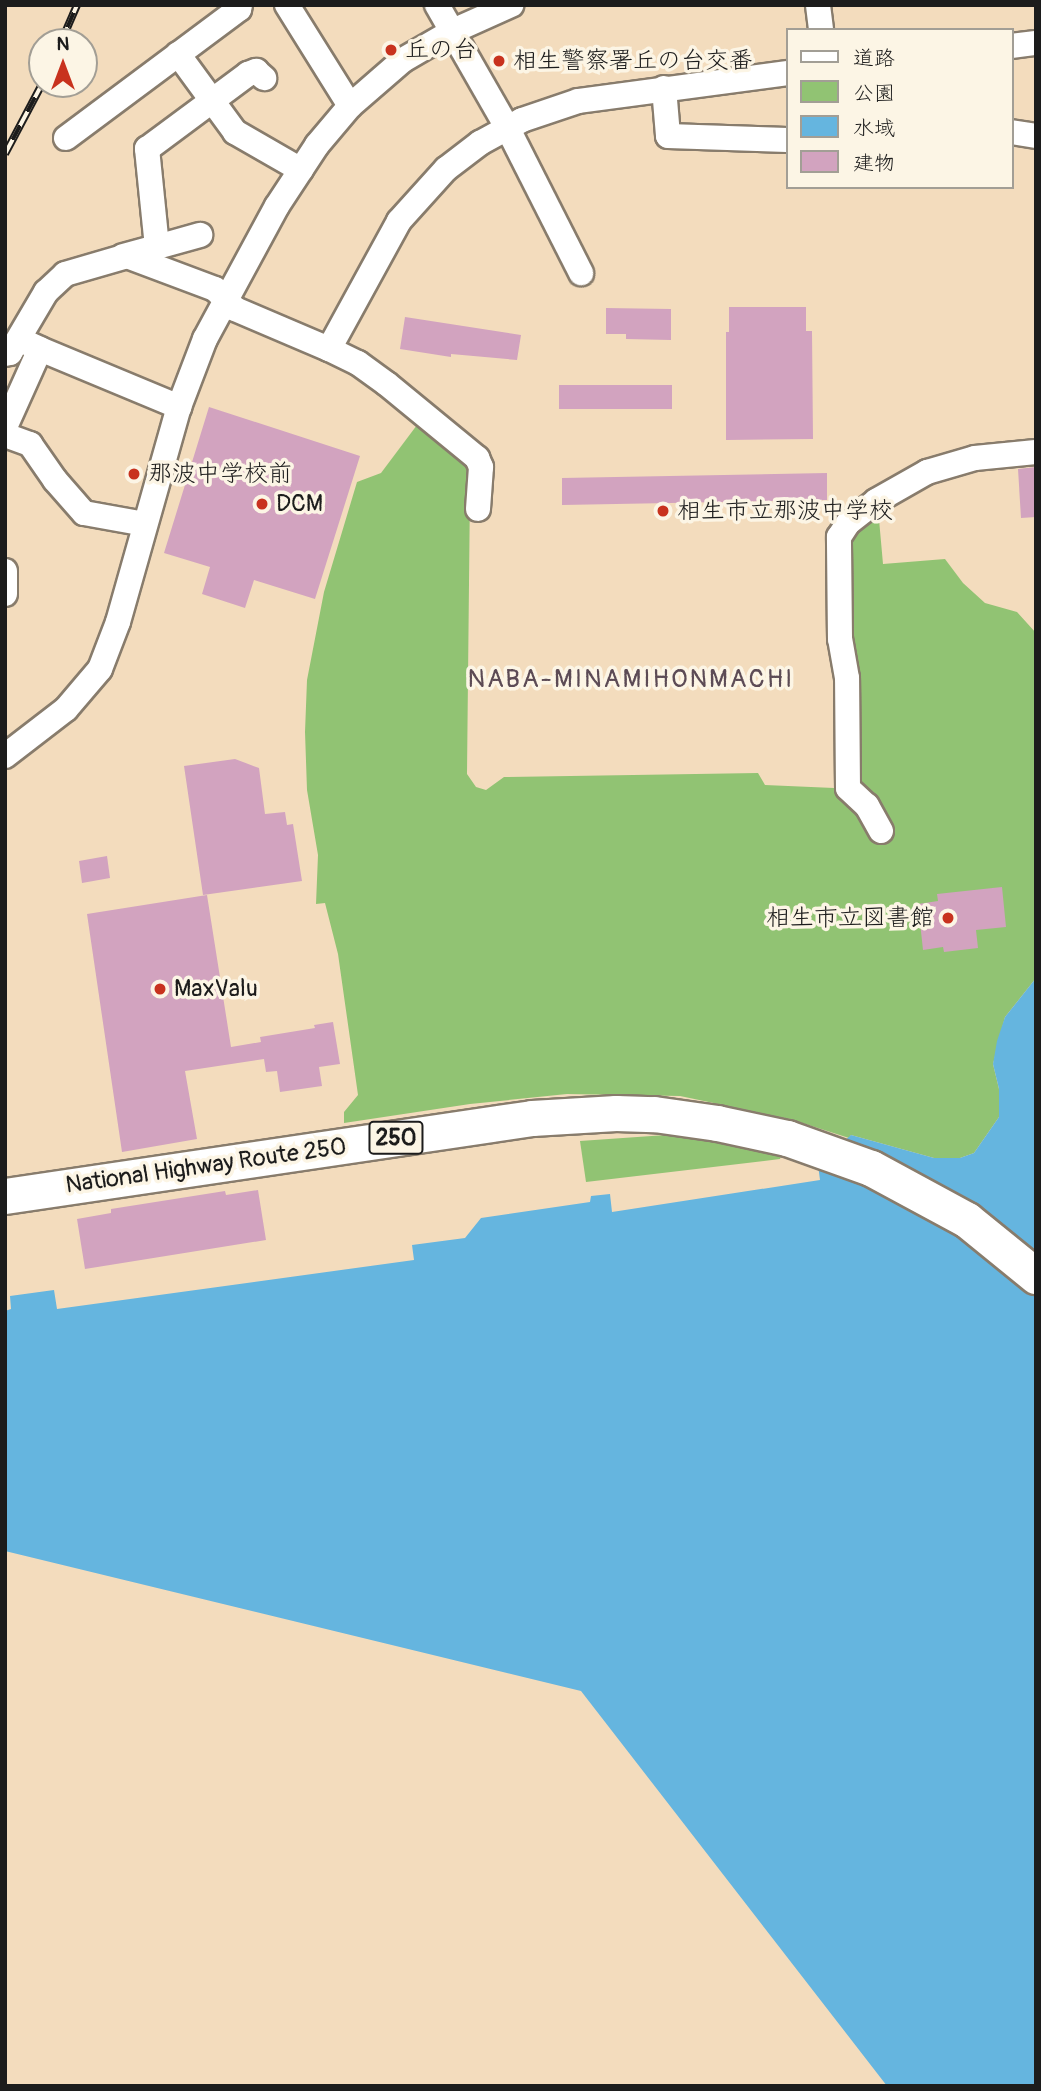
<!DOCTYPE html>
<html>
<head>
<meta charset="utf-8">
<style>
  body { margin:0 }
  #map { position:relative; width:1041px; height:2091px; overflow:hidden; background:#f3dcbd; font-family:Pangolin,"Klee One",sans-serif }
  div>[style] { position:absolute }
  .green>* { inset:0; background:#91c373 }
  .water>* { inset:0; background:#65b5df }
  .building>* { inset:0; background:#d2a3bf }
  .roads { filter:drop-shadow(2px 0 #887c6c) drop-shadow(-2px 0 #887c6c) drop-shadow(0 2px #887c6c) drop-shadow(0 -2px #887c6c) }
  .minor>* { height:24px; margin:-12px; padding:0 12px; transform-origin:12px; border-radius:12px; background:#fff }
  .highway>* { height:35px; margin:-17.5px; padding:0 17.5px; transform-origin:17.5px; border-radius:17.5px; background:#fff }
  .rail>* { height:8px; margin-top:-4px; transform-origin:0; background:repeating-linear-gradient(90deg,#fcf5e5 0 16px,#1c1c1c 0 32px); box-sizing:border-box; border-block:2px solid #1c1c1c }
  .dots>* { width:19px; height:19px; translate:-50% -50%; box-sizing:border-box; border:4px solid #fcf5e5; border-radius:50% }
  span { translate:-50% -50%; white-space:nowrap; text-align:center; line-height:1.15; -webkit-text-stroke:7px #fcf5e5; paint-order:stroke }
  .shield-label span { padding:2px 5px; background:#fcf5e5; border:2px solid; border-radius:5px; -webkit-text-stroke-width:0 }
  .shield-label { font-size:23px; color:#1c1c1c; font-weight:700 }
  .poi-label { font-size:24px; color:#1c1c1c }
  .left { translate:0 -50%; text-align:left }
  .right { translate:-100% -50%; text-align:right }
  .street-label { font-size:24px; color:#1c1c1c }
  .neighbourhood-label { font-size:26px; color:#5c4b55; letter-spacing:2px }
  .frame { position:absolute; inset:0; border:7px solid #1c1c1c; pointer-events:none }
  .legend { position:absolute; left:786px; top:28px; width:228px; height:161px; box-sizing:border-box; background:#fcf5e5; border:2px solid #a29e95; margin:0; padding:9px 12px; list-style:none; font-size:21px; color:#1c1c1c }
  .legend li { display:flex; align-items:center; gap:14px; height:35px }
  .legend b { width:35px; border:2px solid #a29e95 }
  .north { position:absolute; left:28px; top:28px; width:70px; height:70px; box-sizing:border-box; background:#fcf5e5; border:2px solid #a29e95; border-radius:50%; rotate:0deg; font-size:19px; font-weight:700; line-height:28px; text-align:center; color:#1c1c1c }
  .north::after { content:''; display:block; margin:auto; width:24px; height:32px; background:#c8321e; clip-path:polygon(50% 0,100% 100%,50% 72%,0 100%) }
</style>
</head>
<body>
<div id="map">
  <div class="green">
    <i style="clip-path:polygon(420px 421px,465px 461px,470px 489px,467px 774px,476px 787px,486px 790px,504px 777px,758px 773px,765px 785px,834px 788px,856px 771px,845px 541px,878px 508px,883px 564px,945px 559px,963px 583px,985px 603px,1017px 612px,1036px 633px,1036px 978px,1005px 1017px,993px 1064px,999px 1089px,999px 1117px,974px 1153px,960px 1158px,934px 1158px,851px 1135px,849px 1138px,790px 1119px,680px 1096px,567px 1094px,470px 1104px,344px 1123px,344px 1112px,358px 1095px,338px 954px,325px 903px,316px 904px,318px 855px,307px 790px,305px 732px,307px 680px,324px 592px,357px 482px,381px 473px)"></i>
    <i style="clip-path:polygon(666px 1135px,700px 1137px,782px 1154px,780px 1159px,586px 1182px,580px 1141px)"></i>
  </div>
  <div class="water">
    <i style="clip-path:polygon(1036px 978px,1036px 2086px,887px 2086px,581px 1691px,5px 1551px,5px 1311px,11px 1309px,10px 1296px,54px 1290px,57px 1309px,414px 1260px,412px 1245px,465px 1238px,481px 1218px,590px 1202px,591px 1196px,610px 1194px,612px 1212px,820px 1180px,818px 1165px,851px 1135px,934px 1158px,960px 1158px,974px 1153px,999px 1117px,999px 1089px,993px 1064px,997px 1041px,1005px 1017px)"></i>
  </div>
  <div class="building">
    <i style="clip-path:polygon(729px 307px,806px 307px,806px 331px,812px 331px,813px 439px,726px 440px,726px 332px,729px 332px)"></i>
    <i style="clip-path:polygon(606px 308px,671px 309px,671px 340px,626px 339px,626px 334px,606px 334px)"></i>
    <i style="clip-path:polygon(405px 317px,521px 335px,517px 360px,451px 354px,451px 357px,400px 349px)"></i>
    <i style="clip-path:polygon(559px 385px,672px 385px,672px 409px,559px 409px)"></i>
    <i style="clip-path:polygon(209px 407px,360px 456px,315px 599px,254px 580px,245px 608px,202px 594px,210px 567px,164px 553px)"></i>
    <i style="clip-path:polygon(1036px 467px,1036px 517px,1021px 518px,1018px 469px)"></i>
    <i style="clip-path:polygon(827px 473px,827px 500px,562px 505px,562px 478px)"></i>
    <i style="clip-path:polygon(235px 759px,259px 768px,265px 814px,285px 812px,287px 825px,293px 824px,302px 881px,203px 895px,184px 766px)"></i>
    <i style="clip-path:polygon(107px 856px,110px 878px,82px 883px,79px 861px)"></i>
    <i style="clip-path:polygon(1002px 887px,1006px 927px,976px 930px,978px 948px,944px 952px,943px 947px,923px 950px,918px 904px,938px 901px,937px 894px)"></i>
    <i style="clip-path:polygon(207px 895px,231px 1047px,261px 1042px,260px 1037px,315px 1028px,314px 1025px,333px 1022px,340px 1064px,319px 1067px,322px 1086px,280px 1092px,277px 1071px,266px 1072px,264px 1059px,185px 1071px,197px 1139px,122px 1152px,87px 914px)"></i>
    <i style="clip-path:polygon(258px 1190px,266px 1240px,85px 1269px,77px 1219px,111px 1213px,111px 1209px,225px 1191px,226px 1195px)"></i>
  </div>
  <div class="roads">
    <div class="minor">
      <i style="left:287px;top:5px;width:119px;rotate:58deg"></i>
      <i style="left:437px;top:5px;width:141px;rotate:60.2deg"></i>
      <i style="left:507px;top:127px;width:164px;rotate:63.1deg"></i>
      <i style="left:818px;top:5px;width:25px;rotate:83deg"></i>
      <i style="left:1011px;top:46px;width:25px;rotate:-7deg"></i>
      <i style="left:178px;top:54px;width:97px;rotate:53.8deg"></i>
      <i style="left:235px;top:132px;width:76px;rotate:29.9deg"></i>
      <i style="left:664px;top:88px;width:48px;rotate:85.2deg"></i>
      <i style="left:668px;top:136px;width:119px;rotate:1.9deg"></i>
      <i style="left:1011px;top:132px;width:25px;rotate:9deg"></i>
      <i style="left:66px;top:138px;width:216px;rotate:-36.7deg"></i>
      <i style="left:239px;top:9px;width:4px;rotate:-76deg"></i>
      <i style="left:157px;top:247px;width:45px;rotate:-15.6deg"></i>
      <i style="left:123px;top:256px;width:35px;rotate:-15deg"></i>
      <i style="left:157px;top:247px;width:99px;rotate:-95.8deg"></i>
      <i style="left:147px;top:149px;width:126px;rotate:-36.6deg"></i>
      <i style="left:248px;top:74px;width:9px;rotate:-21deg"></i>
      <i style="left:256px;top:71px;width:11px;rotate:41deg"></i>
      <i style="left:40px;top:349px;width:151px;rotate:22.6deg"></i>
      <i style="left:329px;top:349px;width:146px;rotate:-61.3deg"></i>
      <i style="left:399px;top:221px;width:70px;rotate:-47.9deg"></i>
      <i style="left:446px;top:169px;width:43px;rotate:-37.4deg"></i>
      <i style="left:480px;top:143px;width:48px;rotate:-28.7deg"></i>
      <i style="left:522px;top:120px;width:59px;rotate:-18.7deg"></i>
      <i style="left:578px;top:101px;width:211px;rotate:-7.6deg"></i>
      <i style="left:5px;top:354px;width:5px;rotate:-11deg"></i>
      <i style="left:10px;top:353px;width:71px;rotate:-59.5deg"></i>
      <i style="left:46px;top:292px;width:26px;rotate:-43deg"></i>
      <i style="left:65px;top:274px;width:65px;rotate:-16.2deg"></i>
      <i style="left:127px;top:256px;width:94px;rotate:20.6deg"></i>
      <i style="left:215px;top:289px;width:28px;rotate:45deg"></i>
      <i style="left:235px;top:309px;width:102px;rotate:23.1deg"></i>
      <i style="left:329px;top:349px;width:32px;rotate:26deg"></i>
      <i style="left:358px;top:363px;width:36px;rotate:36deg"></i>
      <i style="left:387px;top:384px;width:117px;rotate:39.4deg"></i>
      <i style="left:477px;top:458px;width:10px;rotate:66deg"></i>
      <i style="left:481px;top:467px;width:42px;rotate:94.1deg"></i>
      <i style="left:5px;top:427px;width:85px;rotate:-65.8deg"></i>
      <i style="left:40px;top:349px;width:17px;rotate:-155deg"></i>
      <i style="left:5px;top:435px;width:27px;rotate:20deg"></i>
      <i style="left:30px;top:444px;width:44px;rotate:55.2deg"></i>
      <i style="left:55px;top:480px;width:44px;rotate:48.7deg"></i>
      <i style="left:84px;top:513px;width:62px;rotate:10.2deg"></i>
      <i style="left:5px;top:571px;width:23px;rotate:90deg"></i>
      <i style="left:5px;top:756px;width:77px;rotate:-37.6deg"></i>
      <i style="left:66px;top:709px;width:52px;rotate:-49.6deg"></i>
      <i style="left:100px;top:669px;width:50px;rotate:-69deg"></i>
      <i style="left:118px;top:622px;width:223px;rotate:-74.2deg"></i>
      <i style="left:179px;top:407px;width:73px;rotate:-69.1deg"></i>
      <i style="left:205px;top:339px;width:151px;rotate:-61.6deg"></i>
      <i style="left:277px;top:206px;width:73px;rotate:-56.7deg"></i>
      <i style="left:317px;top:145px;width:51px;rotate:-49.8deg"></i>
      <i style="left:350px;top:106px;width:70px;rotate:-41deg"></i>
      <i style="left:403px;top:60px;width:58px;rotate:-30.1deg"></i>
      <i style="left:453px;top:31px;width:64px;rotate:-24.1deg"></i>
      <i style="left:881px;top:831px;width:29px;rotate:-119deg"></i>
      <i style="left:867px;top:806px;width:26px;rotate:-137deg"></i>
      <i style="left:848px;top:788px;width:110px;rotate:-90.5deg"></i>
      <i style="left:847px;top:678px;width:40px;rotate:-100deg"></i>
      <i style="left:840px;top:639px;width:102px;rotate:-90.6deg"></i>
      <i style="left:839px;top:537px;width:17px;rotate:-57deg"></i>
      <i style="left:848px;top:523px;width:36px;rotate:-38deg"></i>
      <i style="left:876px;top:501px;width:59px;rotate:-29.6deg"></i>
      <i style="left:927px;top:472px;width:50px;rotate:-16.3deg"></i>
      <i style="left:975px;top:458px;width:61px;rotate:-5.6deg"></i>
    </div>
    <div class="highway">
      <i style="left:5px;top:1196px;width:533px;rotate:-8.42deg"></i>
      <i style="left:532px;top:1118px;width:84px;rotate:-3.4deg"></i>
      <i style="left:616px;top:1113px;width:38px;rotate:2deg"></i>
      <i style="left:654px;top:1114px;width:64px;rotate:8.1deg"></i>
      <i style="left:717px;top:1123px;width:72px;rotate:12.1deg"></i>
      <i style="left:787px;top:1138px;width:89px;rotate:19.7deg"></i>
      <i style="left:871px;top:1168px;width:109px;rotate:28.4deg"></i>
      <i style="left:967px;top:1220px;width:89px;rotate:39.1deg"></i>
    </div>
  </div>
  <div class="rail">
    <i style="left:61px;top:42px;width:40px;rotate:-66.6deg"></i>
    <i style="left:5px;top:154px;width:79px;rotate:-62.1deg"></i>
  </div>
  <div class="dots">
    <i style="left:391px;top:50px;background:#c8321e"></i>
    <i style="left:499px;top:61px;background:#c8321e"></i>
    <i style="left:134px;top:474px;background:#c8321e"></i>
    <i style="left:262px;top:504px;background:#c8321e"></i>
    <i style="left:663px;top:511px;background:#c8321e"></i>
    <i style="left:948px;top:918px;background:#c8321e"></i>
    <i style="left:160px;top:989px;background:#c8321e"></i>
  </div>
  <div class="shield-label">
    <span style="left:396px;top:1138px">250</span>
  </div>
  <div class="poi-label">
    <span class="left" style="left:405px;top:50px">丘の台</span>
    <span class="left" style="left:513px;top:61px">相生警察署丘の台交番</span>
    <span class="left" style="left:148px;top:474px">那波中学校前</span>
    <span class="left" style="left:276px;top:504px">DCM</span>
    <span class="left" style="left:677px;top:511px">相生市立那波中学校</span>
    <span class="right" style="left:934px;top:918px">相生市立図書館</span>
    <span class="left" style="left:174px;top:989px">MaxValu</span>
  </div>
  <div class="street-label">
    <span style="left:206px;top:1166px;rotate:-8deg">National Highway Route 250</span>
  </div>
  <div class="neighbourhood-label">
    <span style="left:631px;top:680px">NABA-MINAMIHONMACHI</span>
  </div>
  <div class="frame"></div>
  <ul class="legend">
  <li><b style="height:9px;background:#fff"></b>道路</li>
  <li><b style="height:19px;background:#91c373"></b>公園</li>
  <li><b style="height:19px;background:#65b5df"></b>水域</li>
  <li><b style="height:19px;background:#d2a3bf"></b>建物</li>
  </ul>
  <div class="north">N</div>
</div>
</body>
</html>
